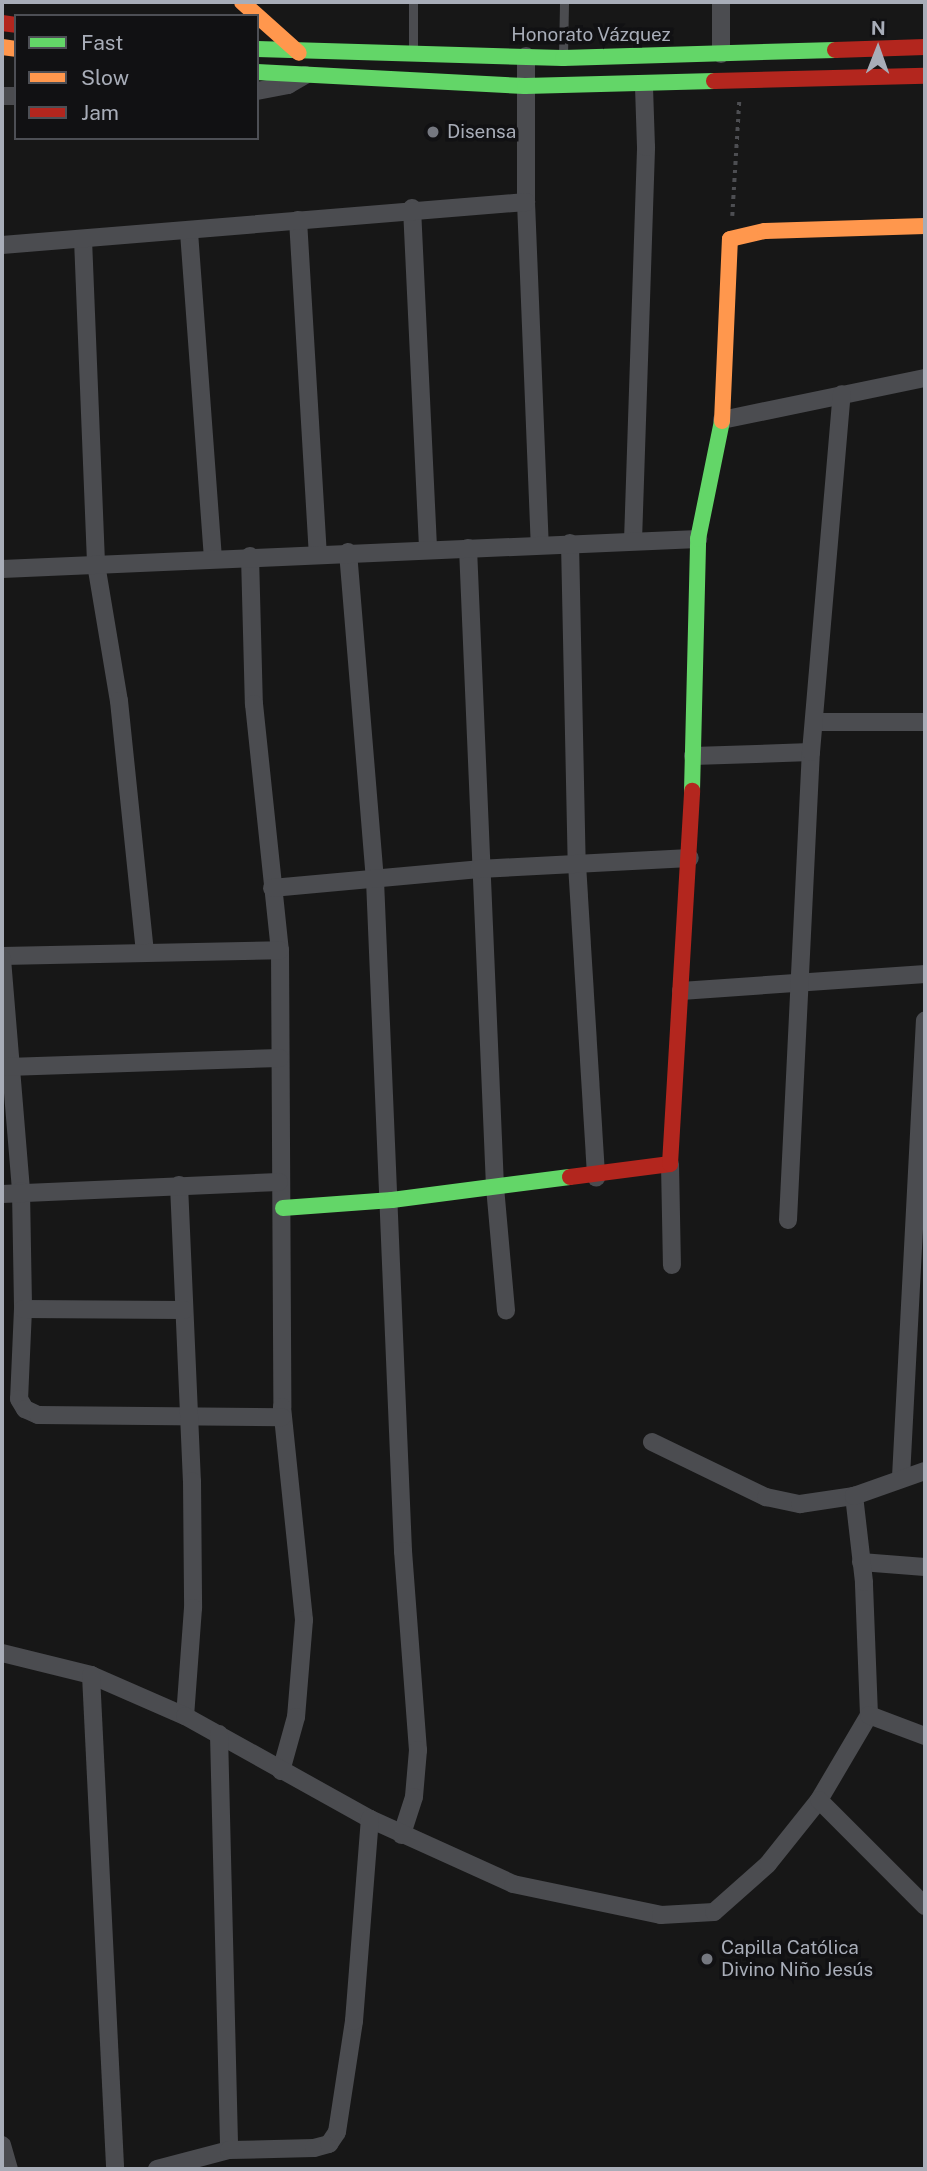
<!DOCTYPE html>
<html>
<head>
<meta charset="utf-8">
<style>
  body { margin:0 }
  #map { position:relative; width:927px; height:2171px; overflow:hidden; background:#171717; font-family:"Public Sans",sans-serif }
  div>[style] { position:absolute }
  .path>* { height:3.5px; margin-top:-1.75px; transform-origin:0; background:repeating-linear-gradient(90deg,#4d4e52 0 3.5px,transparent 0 8.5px) }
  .lane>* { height:9px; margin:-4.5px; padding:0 4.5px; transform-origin:4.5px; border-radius:4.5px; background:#4b4c50 }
  .street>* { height:18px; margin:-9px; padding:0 9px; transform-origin:9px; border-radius:9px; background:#4b4c50 }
  .fast>* { height:16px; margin:-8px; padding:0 8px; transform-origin:8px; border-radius:8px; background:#63d668 }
  .slow>* { height:16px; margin:-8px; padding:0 8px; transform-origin:8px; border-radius:8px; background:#ff974d }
  .jam>* { height:16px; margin:-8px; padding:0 8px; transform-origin:8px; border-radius:8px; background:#b3261e }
  .dots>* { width:19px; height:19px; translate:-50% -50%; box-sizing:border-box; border:4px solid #111113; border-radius:50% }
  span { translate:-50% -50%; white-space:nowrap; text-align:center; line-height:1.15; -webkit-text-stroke:7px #111113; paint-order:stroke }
  .street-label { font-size:19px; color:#a8adb8 }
  .poi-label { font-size:19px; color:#a8adb8 }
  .left { translate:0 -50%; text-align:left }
  .frame { position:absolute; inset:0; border:4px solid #a8adb8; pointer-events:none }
  .legend { position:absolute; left:14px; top:14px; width:245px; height:126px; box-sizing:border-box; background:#111113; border:2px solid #4d4f55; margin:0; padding:9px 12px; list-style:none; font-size:21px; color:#a8adb8 }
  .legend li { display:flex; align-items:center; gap:14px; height:35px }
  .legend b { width:35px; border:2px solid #4d4f55 }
  .north { position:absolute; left:843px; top:14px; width:70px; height:70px; -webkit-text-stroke:5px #111113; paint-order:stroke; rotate:1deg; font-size:19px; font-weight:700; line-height:28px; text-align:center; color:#a8adb8 }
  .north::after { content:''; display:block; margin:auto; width:24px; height:32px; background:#a8adb8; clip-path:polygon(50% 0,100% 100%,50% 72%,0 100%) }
</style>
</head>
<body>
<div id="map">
  <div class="path">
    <i style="left:732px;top:216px;width:115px;rotate:-86.5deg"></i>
  </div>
  <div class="lane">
    <i style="left:413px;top:2px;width:51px;rotate:90deg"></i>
    <i style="left:563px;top:56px;width:54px;rotate:-88.9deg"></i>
  </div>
  <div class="street">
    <i style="left:721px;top:2px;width:52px;rotate:90deg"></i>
    <i style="left:526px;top:56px;width:146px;rotate:90deg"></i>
    <i style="left:526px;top:202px;width:343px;rotate:87.7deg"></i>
    <i style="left:257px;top:91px;width:32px;rotate:-11deg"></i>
    <i style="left:288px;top:85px;width:20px;rotate:-30deg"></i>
    <i style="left:2px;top:96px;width:14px"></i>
    <i style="left:412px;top:208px;width:341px;rotate:87.3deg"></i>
    <i style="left:298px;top:220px;width:334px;rotate:86.6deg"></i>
    <i style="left:189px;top:232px;width:327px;rotate:85.8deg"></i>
    <i style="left:83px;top:239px;width:325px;rotate:87.7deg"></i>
    <i style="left:96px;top:564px;width:139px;rotate:80.5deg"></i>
    <i style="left:119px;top:701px;width:253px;rotate:84.1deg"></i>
    <i style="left:2px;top:245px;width:526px;rotate:-4.69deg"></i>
    <i style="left:722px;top:420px;width:207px;rotate:-11.7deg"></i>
    <i style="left:633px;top:541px;width:394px;rotate:-88.1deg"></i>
    <i style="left:646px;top:147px;width:61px;rotate:-91.9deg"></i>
    <i style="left:570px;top:543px;width:321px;rotate:88.8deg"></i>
    <i style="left:577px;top:864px;width:314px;rotate:86.5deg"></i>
    <i style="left:468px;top:548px;width:640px;rotate:87.58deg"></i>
    <i style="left:495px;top:1187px;width:124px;rotate:84.9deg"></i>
    <i style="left:348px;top:552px;width:329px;rotate:85.3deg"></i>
    <i style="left:375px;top:880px;width:672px;rotate:87.61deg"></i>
    <i style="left:403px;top:1551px;width:200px;rotate:85.7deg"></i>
    <i style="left:418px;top:1750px;width:47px;rotate:94.9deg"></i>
    <i style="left:414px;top:1797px;width:40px;rotate:108deg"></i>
    <i style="left:250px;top:556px;width:148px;rotate:88.5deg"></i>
    <i style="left:254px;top:704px;width:247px;rotate:84deg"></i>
    <i style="left:280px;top:950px;width:457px;rotate:89.7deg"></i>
    <i style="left:282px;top:1407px;width:214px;rotate:84.1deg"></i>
    <i style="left:304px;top:1620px;width:97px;rotate:94.7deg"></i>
    <i style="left:296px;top:1717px;width:56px;rotate:105.5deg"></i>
    <i style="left:2px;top:569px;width:697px;rotate:-2.47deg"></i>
    <i style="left:814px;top:722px;width:111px"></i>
    <i style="left:693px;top:756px;width:118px;rotate:-1.9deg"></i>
    <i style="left:272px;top:888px;width:208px;rotate:-5.2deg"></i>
    <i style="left:479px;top:869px;width:211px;rotate:-3deg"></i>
    <i style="left:2px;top:956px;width:278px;rotate:-1.2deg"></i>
    <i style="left:2px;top:959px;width:233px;rotate:85.3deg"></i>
    <i style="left:21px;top:1191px;width:118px;rotate:89deg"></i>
    <i style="left:23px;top:1309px;width:90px;rotate:92.5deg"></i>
    <i style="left:19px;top:1399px;width:12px;rotate:59deg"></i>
    <i style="left:25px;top:1409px;width:14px;rotate:25deg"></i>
    <i style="left:38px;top:1415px;width:244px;rotate:0.5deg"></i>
    <i style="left:681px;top:991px;width:245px;rotate:-4deg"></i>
    <i style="left:7px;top:1067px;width:273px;rotate:-1.9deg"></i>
    <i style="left:670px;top:1164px;width:101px;rotate:88.9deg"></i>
    <i style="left:179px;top:1185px;width:296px;rotate:87.5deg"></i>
    <i style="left:192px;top:1481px;width:127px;rotate:89.5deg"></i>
    <i style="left:193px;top:1608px;width:108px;rotate:94.2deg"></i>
    <i style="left:2px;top:1194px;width:277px;rotate:-2.5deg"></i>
    <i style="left:788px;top:1220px;width:469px;rotate:-87.2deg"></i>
    <i style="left:811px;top:752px;width:359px;rotate:-85.1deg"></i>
    <i style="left:23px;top:1309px;width:161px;rotate:0.4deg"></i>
    <i style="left:652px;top:1442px;width:127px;rotate:25.8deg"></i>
    <i style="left:766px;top:1497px;width:35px;rotate:12deg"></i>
    <i style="left:800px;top:1504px;width:55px;rotate:-8.4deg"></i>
    <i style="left:901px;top:1477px;width:457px;rotate:-87deg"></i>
    <i style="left:861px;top:1562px;width:64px;rotate:4.5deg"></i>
    <i style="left:2px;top:1653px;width:92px;rotate:13.9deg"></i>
    <i style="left:91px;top:1675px;width:103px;rotate:23.6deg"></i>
    <i style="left:185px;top:1716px;width:212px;rotate:29.1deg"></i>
    <i style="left:370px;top:1819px;width:157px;rotate:24.4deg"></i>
    <i style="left:513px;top:1884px;width:151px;rotate:11.8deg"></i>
    <i style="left:661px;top:1915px;width:53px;rotate:-3.2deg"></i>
    <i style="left:714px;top:1912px;width:72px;rotate:-41.6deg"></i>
    <i style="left:768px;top:1864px;width:82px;rotate:-51.4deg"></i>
    <i style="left:819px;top:1800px;width:99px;rotate:-59.5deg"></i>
    <i style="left:869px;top:1715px;width:133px;rotate:-92.2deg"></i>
    <i style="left:864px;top:1582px;width:87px;rotate:-96.6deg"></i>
    <i style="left:854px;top:1496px;width:75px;rotate:-19.4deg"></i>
    <i style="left:91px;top:1675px;width:495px;rotate:87.2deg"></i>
    <i style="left:869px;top:1715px;width:60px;rotate:20.6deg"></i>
    <i style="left:219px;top:1734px;width:416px;rotate:88.6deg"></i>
    <i style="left:819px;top:1800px;width:150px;rotate:45deg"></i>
    <i style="left:2px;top:2145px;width:25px;rotate:74deg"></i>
    <i style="left:157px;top:2169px;width:74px;rotate:-14.8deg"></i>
    <i style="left:229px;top:2150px;width:85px;rotate:-1.3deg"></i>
    <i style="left:314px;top:2148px;width:16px;rotate:-15deg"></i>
    <i style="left:329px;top:2144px;width:14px;rotate:-56deg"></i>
    <i style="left:337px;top:2132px;width:112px;rotate:-81.3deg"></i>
    <i style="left:354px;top:2021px;width:203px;rotate:-85.5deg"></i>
  </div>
  <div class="fast">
    <i style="left:257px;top:49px;width:306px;rotate:1.7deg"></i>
    <i style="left:563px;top:58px;width:272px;rotate:-1.7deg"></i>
    <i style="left:257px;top:72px;width:268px;rotate:3deg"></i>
    <i style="left:525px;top:86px;width:189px;rotate:-1.5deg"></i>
    <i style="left:692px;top:791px;width:252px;rotate:-88.6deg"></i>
    <i style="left:698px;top:539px;width:120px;rotate:-78.5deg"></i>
    <i style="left:283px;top:1208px;width:109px;rotate:-4.2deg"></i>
    <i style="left:392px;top:1200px;width:179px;rotate:-7.4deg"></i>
  </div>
  <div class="slow">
    <i style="left:242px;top:2px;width:76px;rotate:41.8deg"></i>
    <i style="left:2px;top:47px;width:14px;rotate:8deg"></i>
    <i style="left:722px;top:421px;width:182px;rotate:-87.5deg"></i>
    <i style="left:730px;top:239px;width:36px;rotate:-13deg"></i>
    <i style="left:765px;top:231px;width:160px;rotate:-1.8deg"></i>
  </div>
  <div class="jam">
    <i style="left:2px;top:23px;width:14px;rotate:8deg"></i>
    <i style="left:835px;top:50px;width:90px;rotate:-1.9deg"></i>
    <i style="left:714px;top:81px;width:211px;rotate:-1.4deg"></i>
    <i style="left:570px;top:1177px;width:101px;rotate:-7.4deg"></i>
    <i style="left:670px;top:1164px;width:374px;rotate:-86.6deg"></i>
  </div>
  <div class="dots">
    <i style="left:433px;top:132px;background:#757880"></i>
    <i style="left:707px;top:1959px;background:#757880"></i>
  </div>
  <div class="street-label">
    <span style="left:591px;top:35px">Honorato Vázquez</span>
  </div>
  <div class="poi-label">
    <span class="left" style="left:447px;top:132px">Disensa</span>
    <span class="left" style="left:721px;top:1959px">Capilla Católica<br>Divino Niño Jesús</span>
  </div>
  <div class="frame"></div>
  <ul class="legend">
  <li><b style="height:9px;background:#63d668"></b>Fast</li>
  <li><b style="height:9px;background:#ff974d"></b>Slow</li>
  <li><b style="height:9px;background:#b3261e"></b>Jam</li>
  </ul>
  <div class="north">N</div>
</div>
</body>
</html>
